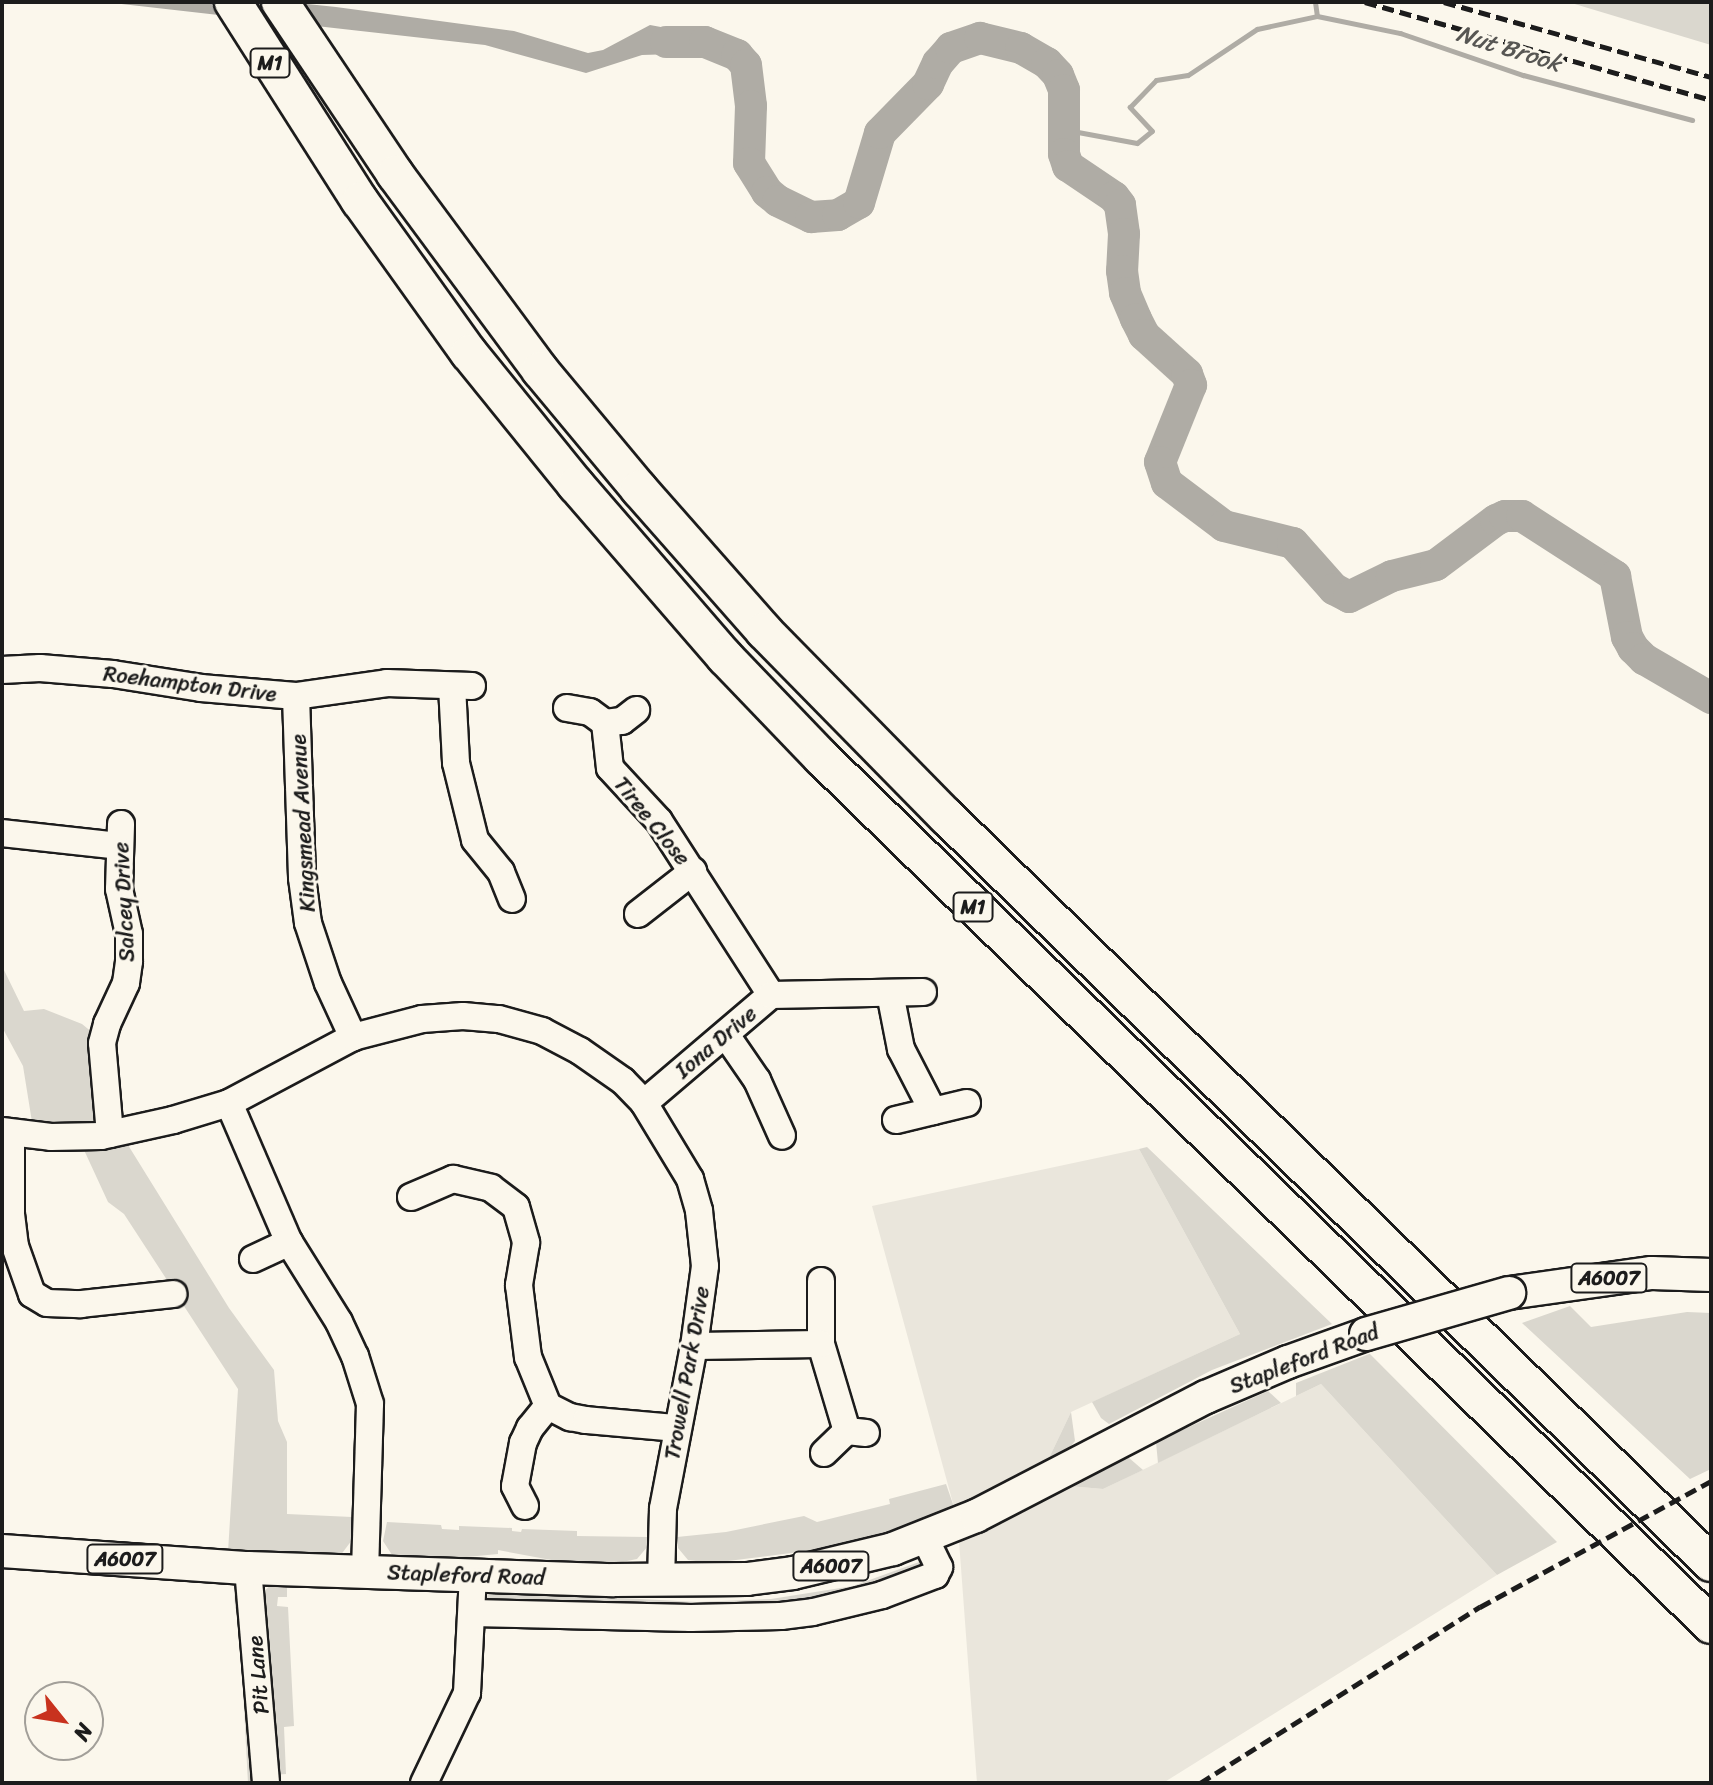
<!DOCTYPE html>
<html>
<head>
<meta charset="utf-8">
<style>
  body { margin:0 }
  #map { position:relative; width:1713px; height:1785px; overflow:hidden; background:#fbf7ec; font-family:Sriracha,sans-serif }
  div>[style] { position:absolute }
  .built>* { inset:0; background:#eae6dc }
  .green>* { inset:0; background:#dad7ce }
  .water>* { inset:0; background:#afaca5 }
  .stream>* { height:5px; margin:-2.5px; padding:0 2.5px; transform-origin:2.5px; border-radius:2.5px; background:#afaca5 }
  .river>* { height:32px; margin:-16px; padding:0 16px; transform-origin:16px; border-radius:16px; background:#afaca5 }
  .roads { filter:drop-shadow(2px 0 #1c1c1c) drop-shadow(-2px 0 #1c1c1c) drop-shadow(0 2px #1c1c1c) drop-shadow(0 -2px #1c1c1c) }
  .minor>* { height:26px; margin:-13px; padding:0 13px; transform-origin:13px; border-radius:13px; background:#fbf7ec }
  .major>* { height:32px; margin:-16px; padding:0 16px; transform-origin:16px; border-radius:16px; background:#fbf7ec }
  .highway>* { height:36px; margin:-18px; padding:0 18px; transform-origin:18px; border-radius:18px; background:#fbf7ec }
  .rail>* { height:5px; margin-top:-2.5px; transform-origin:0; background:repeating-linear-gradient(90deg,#1c1c1c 0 12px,transparent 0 18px) }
  .bridges { filter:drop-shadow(2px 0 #1c1c1c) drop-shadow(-2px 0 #1c1c1c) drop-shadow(0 2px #1c1c1c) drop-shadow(0 -2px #1c1c1c) }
  .major-bridge>* { height:32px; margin:-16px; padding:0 16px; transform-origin:16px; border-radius:16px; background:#fbf7ec }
  span { translate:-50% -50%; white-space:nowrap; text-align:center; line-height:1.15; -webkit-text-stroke:6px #fbf7ec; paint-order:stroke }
  .shield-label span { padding:2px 6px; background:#fbf7ec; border:2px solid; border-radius:6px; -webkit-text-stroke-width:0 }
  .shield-label { font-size:20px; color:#1c1c1c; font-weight:700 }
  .street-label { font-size:22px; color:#1c1c1c }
  .water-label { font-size:24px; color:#575653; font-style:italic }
  .frame { position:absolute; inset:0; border:4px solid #1c1c1c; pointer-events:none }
  .north { position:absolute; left:24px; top:1681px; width:80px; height:80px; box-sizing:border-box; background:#fbf7ec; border:2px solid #a29f99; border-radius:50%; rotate:120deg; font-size:22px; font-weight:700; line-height:32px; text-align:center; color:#1c1c1c }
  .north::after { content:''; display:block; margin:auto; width:28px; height:36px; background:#c8321e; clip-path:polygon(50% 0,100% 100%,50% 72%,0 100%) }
</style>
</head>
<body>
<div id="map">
  <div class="built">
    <i style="clip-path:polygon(1139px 1149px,1240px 1334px,1071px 1412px,1049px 1458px,954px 1507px,872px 1206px)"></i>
    <i style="clip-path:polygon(1321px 1384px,1497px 1575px,1163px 1783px,977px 1783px,959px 1541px,1069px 1486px,1103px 1489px)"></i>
  </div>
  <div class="green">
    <i style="clip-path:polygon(1568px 2px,1711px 2px,1711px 45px)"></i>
    <i style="clip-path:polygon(2px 966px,24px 1011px,44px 1009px,82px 1024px,93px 1033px,98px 1114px,92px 1123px,32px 1122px,23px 1066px,2px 1027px)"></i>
    <i style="clip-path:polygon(128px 1145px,229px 1308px,274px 1370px,278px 1421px,287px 1442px,287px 1514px,352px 1517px,352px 1540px,340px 1556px,228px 1552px,238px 1389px,124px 1214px,108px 1202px,84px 1150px)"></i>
    <i style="clip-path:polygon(1147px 1147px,1332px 1324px,1212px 1370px,1109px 1424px,1101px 1418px,1092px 1402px,1240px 1334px,1139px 1149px)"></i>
    <i style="clip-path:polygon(1570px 1306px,1591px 1327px,1687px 1312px,1711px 1313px,1711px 1469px,1690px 1479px,1522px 1323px)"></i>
    <i style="clip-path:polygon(1369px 1354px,1370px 1354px,1557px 1542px,1497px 1575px,1321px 1384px,1296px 1396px,1296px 1383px)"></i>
    <i style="clip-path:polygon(1268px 1391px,1281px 1403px,1158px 1463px,1156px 1442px)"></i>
    <i style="clip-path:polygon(1071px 1412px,1075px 1441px,1066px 1452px,1049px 1458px)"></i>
    <i style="clip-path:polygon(1128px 1457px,1143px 1470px,1103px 1489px,1069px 1486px)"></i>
    <i style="clip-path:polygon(946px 1484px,954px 1507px,929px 1519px,830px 1548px,712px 1563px,688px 1560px,678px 1548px,677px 1537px,726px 1532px,804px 1516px,817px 1522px,890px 1504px,889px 1499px)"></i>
    <i style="clip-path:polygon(387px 1522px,441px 1525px,442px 1529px,459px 1530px,459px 1526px,512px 1528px,512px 1531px,521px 1532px,522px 1529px,577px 1531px,577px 1536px,648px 1537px,648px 1546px,637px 1559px,622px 1562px,562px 1562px,498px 1550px,498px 1554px,425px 1561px,394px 1558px,383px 1541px)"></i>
    <i style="clip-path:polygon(2px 1560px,237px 1582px,244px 1601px,235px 1609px,234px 1585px,2px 1568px)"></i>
    <i style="clip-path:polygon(919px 1562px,924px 1568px,894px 1583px,771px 1609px,486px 1599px,490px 1591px,697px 1602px,771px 1599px,853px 1586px)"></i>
    <i style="clip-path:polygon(273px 1583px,287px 1583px,287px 1597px,278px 1597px,277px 1606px,288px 1607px,294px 1726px,284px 1727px,286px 1774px,272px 1775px,261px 1594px)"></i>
    <i style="clip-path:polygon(246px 1631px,260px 1783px,248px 1783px,240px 1632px)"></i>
  </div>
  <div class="water">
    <i style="clip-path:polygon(104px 2px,288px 2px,336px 7px,514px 31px,588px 53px,603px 50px,650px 25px,688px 32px,710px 30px,707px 53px,642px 55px,586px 73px,485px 45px)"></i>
  </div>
  <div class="stream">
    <i style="left:1315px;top:2px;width:14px;rotate:82deg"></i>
    <i style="left:1067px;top:130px;width:71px;rotate:10.5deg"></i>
    <i style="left:1137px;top:143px;width:19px;rotate:-39deg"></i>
    <i style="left:1152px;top:131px;width:33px;rotate:-133deg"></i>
    <i style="left:1130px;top:107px;width:37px;rotate:-46deg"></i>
    <i style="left:1156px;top:80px;width:32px;rotate:-9deg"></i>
    <i style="left:1188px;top:75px;width:83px;rotate:-33.7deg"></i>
    <i style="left:1257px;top:29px;width:61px;rotate:-12.2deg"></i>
    <i style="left:1317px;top:16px;width:85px;rotate:11.6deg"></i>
    <i style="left:1400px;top:33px;width:130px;rotate:18.9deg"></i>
    <i style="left:1523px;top:75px;width:175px;rotate:14.9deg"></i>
  </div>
  <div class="river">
    <i style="left:666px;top:42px;width:39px"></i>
    <i style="left:705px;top:42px;width:35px;rotate:22deg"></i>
    <i style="left:737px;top:55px;width:13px;rotate:48deg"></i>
    <i style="left:746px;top:65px;width:41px;rotate:83deg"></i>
    <i style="left:751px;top:106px;width:57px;rotate:92deg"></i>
    <i style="left:749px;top:163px;width:34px;rotate:58deg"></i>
    <i style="left:767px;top:192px;width:14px;rotate:39deg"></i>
    <i style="left:778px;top:201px;width:37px;rotate:26deg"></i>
    <i style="left:811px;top:217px;width:27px;rotate:-4deg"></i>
    <i style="left:838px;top:215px;width:24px;rotate:-30deg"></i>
    <i style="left:859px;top:203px;width:73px;rotate:-73.3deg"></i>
    <i style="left:880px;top:133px;width:69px;rotate:-45.6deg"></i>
    <i style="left:928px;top:84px;width:23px;rotate:-65deg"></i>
    <i style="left:938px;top:63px;width:20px;rotate:-49deg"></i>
    <i style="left:951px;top:48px;width:31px;rotate:-19deg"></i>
    <i style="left:980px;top:38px;width:42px;rotate:13.7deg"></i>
    <i style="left:1021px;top:48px;width:30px;rotate:30deg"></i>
    <i style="left:1047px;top:63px;width:16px;rotate:47deg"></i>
    <i style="left:1058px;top:75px;width:16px;rotate:68deg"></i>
    <i style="left:1064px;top:90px;width:64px;rotate:90deg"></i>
    <i style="left:1064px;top:154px;width:13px;rotate:72deg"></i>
    <i style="left:1068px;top:166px;width:55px;rotate:34deg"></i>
    <i style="left:1114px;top:197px;width:10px;rotate:53deg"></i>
    <i style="left:1120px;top:205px;width:29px;rotate:82deg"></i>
    <i style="left:1124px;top:234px;width:37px;rotate:93deg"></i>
    <i style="left:1122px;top:271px;width:22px;rotate:82deg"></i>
    <i style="left:1125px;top:293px;width:28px;rotate:67deg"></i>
    <i style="left:1136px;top:319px;width:18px;rotate:63deg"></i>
    <i style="left:1144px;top:335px;width:58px;rotate:42.2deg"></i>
    <i style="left:1187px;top:374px;width:12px;rotate:70deg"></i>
    <i style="left:1191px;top:385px;width:83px;rotate:111.9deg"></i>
    <i style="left:1160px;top:462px;width:22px;rotate:72deg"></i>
    <i style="left:1167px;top:483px;width:71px;rotate:37deg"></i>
    <i style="left:1224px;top:526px;width:71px;rotate:13.8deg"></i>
    <i style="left:1293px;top:543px;width:62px;rotate:48.3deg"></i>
    <i style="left:1334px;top:589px;width:17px;rotate:28deg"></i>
    <i style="left:1349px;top:597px;width:48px;rotate:-26deg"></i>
    <i style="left:1392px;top:576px;width:45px;rotate:-14deg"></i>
    <i style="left:1436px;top:565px;width:75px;rotate:-36.9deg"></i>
    <i style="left:1496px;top:520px;width:10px;rotate:-24deg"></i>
    <i style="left:1505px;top:516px;width:17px"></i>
    <i style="left:1522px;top:516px;width:111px;rotate:32.8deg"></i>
    <i style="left:1615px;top:576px;width:62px;rotate:78.9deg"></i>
    <i style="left:1627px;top:637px;width:13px;rotate:61deg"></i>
    <i style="left:1633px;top:648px;width:16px;rotate:45deg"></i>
    <i style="left:1644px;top:659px;width:78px;rotate:30.2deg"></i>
  </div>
  <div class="roads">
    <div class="minor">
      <i style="left:2px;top:670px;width:38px;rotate:-3deg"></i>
      <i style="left:40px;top:668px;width:73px;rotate:4.7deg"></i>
      <i style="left:113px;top:674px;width:89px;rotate:9deg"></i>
      <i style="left:201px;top:688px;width:95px;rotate:4.8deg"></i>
      <i style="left:296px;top:696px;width:92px;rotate:-8.1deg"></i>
      <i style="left:387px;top:683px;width:85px;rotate:2deg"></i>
      <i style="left:452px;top:686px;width:77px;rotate:87deg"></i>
      <i style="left:456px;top:763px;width:79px;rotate:76.1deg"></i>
      <i style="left:475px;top:840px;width:41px;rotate:50.9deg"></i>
      <i style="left:501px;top:872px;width:29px;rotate:68deg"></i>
      <i style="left:296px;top:696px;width:182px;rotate:88.1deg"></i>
      <i style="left:302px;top:878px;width:45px;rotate:82.4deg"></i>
      <i style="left:308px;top:923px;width:63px;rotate:71.6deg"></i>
      <i style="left:328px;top:983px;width:60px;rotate:65.2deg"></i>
      <i style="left:567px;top:708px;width:23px;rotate:10deg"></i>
      <i style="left:590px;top:712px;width:19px;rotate:36deg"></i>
      <i style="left:605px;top:723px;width:45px;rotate:83.7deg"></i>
      <i style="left:610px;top:768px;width:72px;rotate:47.2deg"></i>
      <i style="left:659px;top:821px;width:207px;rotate:57.2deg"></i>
      <i style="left:605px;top:723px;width:17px;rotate:-7deg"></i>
      <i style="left:622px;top:721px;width:18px;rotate:-38deg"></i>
      <i style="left:2px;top:833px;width:118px;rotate:6.3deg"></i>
      <i style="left:638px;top:914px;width:70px;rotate:-38deg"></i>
      <i style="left:890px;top:993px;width:57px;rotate:78.9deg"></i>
      <i style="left:901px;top:1049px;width:70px;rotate:62.7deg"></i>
      <i style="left:726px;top:1035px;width:55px;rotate:55.4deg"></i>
      <i style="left:757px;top:1080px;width:61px;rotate:65.9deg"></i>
      <i style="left:229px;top:1103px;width:151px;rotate:66.7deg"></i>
      <i style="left:289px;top:1242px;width:94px;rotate:58deg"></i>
      <i style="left:339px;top:1322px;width:38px;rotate:65deg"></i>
      <i style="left:355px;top:1356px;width:50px;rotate:72.6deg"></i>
      <i style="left:370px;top:1404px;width:169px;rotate:91.7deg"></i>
      <i style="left:644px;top:1103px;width:167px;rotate:-40.4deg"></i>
      <i style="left:771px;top:995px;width:152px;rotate:-1.1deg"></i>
      <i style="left:896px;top:1120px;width:73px;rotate:-13.5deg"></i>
      <i style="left:2px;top:1131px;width:49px;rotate:7deg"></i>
      <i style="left:51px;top:1137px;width:50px;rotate:-1.1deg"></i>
      <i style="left:101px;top:1136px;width:74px;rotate:-12.5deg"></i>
      <i style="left:173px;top:1120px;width:59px;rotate:-16.9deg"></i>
      <i style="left:229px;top:1103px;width:140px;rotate:-28deg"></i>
      <i style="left:353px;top:1037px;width:71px;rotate:-14.6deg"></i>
      <i style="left:422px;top:1019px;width:41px;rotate:-4.2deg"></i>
      <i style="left:463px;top:1016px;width:36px;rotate:5deg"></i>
      <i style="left:499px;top:1019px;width:45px;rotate:15.6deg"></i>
      <i style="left:542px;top:1031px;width:43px;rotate:27.8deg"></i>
      <i style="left:580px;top:1051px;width:52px;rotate:34.9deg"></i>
      <i style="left:623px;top:1081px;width:30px;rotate:46deg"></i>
      <i style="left:644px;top:1103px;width:89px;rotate:58.8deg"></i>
      <i style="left:690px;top:1179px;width:33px;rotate:74deg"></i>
      <i style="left:699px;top:1211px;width:55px;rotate:83.8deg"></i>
      <i style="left:705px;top:1266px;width:81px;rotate:97.8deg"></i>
      <i style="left:694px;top:1346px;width:166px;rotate:100.8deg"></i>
      <i style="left:663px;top:1509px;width:71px;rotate:91.6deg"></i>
      <i style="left:11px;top:1134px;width:80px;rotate:90deg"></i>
      <i style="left:11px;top:1214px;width:32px;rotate:83deg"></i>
      <i style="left:15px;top:1246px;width:51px;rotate:70.5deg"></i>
      <i style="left:32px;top:1294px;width:17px;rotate:31deg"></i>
      <i style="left:47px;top:1303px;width:34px;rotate:2deg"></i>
      <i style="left:81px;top:1304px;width:93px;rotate:-6.2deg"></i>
      <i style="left:110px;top:1134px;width:91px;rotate:-95deg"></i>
      <i style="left:102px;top:1043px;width:20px;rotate:-75deg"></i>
      <i style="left:107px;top:1024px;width:45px;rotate:-65.1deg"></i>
      <i style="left:126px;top:983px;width:22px;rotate:-82deg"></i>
      <i style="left:129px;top:961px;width:27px;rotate:-90deg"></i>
      <i style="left:129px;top:934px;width:46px;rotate:-102.5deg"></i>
      <i style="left:119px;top:889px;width:65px;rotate:-88.2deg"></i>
      <i style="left:411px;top:1197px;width:46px;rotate:-23.2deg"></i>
      <i style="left:453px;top:1179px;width:39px;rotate:13deg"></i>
      <i style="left:491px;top:1188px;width:31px;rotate:37deg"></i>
      <i style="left:516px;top:1207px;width:37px;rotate:74deg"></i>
      <i style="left:526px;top:1243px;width:43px;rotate:99.5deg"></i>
      <i style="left:519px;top:1285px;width:73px;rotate:82.9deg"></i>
      <i style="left:528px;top:1357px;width:53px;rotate:67.8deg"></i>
      <i style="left:548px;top:1406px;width:25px;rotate:27deg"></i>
      <i style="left:570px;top:1417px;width:16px;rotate:11deg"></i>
      <i style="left:586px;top:1420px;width:90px;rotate:5.1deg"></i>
      <i style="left:253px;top:1259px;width:40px;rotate:-25deg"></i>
      <i style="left:821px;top:1281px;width:63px;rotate:90deg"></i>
      <i style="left:821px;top:1344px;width:91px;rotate:73.4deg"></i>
      <i style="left:694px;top:1346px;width:127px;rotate:-0.9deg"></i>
      <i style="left:824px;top:1453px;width:32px;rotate:-44deg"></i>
      <i style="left:847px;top:1431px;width:19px;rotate:6deg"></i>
      <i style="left:525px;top:1506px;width:22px;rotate:-117deg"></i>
      <i style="left:515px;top:1486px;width:44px;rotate:-79.5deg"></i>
      <i style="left:523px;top:1443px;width:17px;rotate:-65deg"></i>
      <i style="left:530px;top:1428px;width:28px;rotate:-51deg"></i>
      <i style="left:248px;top:1568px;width:216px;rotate:85.2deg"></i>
      <i style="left:473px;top:1613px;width:218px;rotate:1.3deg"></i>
      <i style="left:691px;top:1618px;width:90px;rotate:-1.3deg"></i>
      <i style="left:781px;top:1616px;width:32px;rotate:-7deg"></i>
      <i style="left:813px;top:1612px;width:71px;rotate:-13.8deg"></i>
      <i style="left:882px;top:1595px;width:57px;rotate:-20.7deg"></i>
      <i style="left:935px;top:1575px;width:9px;rotate:-63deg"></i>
      <i style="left:939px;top:1567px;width:34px;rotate:-116deg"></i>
      <i style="left:424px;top:1783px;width:100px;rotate:-64.5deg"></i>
      <i style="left:467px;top:1693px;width:118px;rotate:-87.1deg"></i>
    </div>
    <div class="major">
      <i style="left:1509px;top:1293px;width:144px;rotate:-8deg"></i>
      <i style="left:1652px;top:1273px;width:59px;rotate:1.9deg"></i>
      <i style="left:2px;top:1551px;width:247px;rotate:4deg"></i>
      <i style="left:248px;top:1568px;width:366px;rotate:1.9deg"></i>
      <i style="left:614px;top:1580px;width:133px;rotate:-0.4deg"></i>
      <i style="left:747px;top:1579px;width:46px;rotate:-7.4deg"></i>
      <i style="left:793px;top:1573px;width:103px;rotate:-13.5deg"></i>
      <i style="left:893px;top:1549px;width:89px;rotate:-21.7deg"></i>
      <i style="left:976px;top:1516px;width:259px;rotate:-27.4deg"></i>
      <i style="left:1206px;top:1397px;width:89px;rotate:-23.1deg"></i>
      <i style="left:1288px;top:1362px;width:83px;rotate:-19.7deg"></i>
    </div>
    <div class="highway">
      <i style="left:233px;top:2px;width:236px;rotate:57.5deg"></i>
      <i style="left:360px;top:201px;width:187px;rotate:54.4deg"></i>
      <i style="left:469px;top:353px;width:170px;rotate:51deg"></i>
      <i style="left:576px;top:485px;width:228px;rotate:49.1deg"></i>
      <i style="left:725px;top:657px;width:139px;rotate:46.2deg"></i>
      <i style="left:821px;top:757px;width:1243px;rotate:44.28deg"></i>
      <i style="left:280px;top:2px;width:207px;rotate:56.2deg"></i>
      <i style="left:395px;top:174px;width:244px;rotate:53.5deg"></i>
      <i style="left:540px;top:370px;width:155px;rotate:50.2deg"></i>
      <i style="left:639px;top:489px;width:189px;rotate:48.6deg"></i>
      <i style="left:764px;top:631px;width:260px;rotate:45.5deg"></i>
      <i style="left:946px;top:816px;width:1069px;rotate:44.32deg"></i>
    </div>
  </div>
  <div class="rail">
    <i style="left:1365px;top:2px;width:360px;rotate:15.8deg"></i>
    <i style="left:1444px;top:2px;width:277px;rotate:15.7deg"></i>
    <i style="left:1200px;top:1783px;width:331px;rotate:-32.2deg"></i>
    <i style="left:1480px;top:1607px;width:263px;rotate:-28.6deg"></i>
  </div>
  <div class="bridges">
    <div class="major-bridge">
      <i style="left:1366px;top:1334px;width:149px;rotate:-16deg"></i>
    </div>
  </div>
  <div class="shield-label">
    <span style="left:270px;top:63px">M1</span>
    <span style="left:973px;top:907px">M1</span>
    <span style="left:1609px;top:1278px">A6007</span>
    <span style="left:125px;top:1559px">A6007</span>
    <span style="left:831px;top:1566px">A6007</span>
  </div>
  <div class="street-label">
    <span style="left:190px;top:684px;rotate:7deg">Roehampton Drive</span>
    <span style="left:652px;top:821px;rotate:51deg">Tiree Close</span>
    <span style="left:303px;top:823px;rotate:-93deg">Kingsmead Avenue</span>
    <span style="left:124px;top:902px;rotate:-93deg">Salcey Drive</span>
    <span style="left:716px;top:1042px;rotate:-40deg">Iona Drive</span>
    <span style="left:1304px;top:1359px;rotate:-21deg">Stapleford Road</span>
    <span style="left:687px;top:1373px;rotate:-80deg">Trowell Park Drive</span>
    <span style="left:466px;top:1575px;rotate:2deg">Stapleford Road</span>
    <span style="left:258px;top:1675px;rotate:-95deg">Pit Lane</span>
  </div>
  <div class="water-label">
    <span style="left:1509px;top:49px;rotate:17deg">Nut Brook</span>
  </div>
  <div class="frame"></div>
  <div class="north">N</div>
</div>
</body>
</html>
